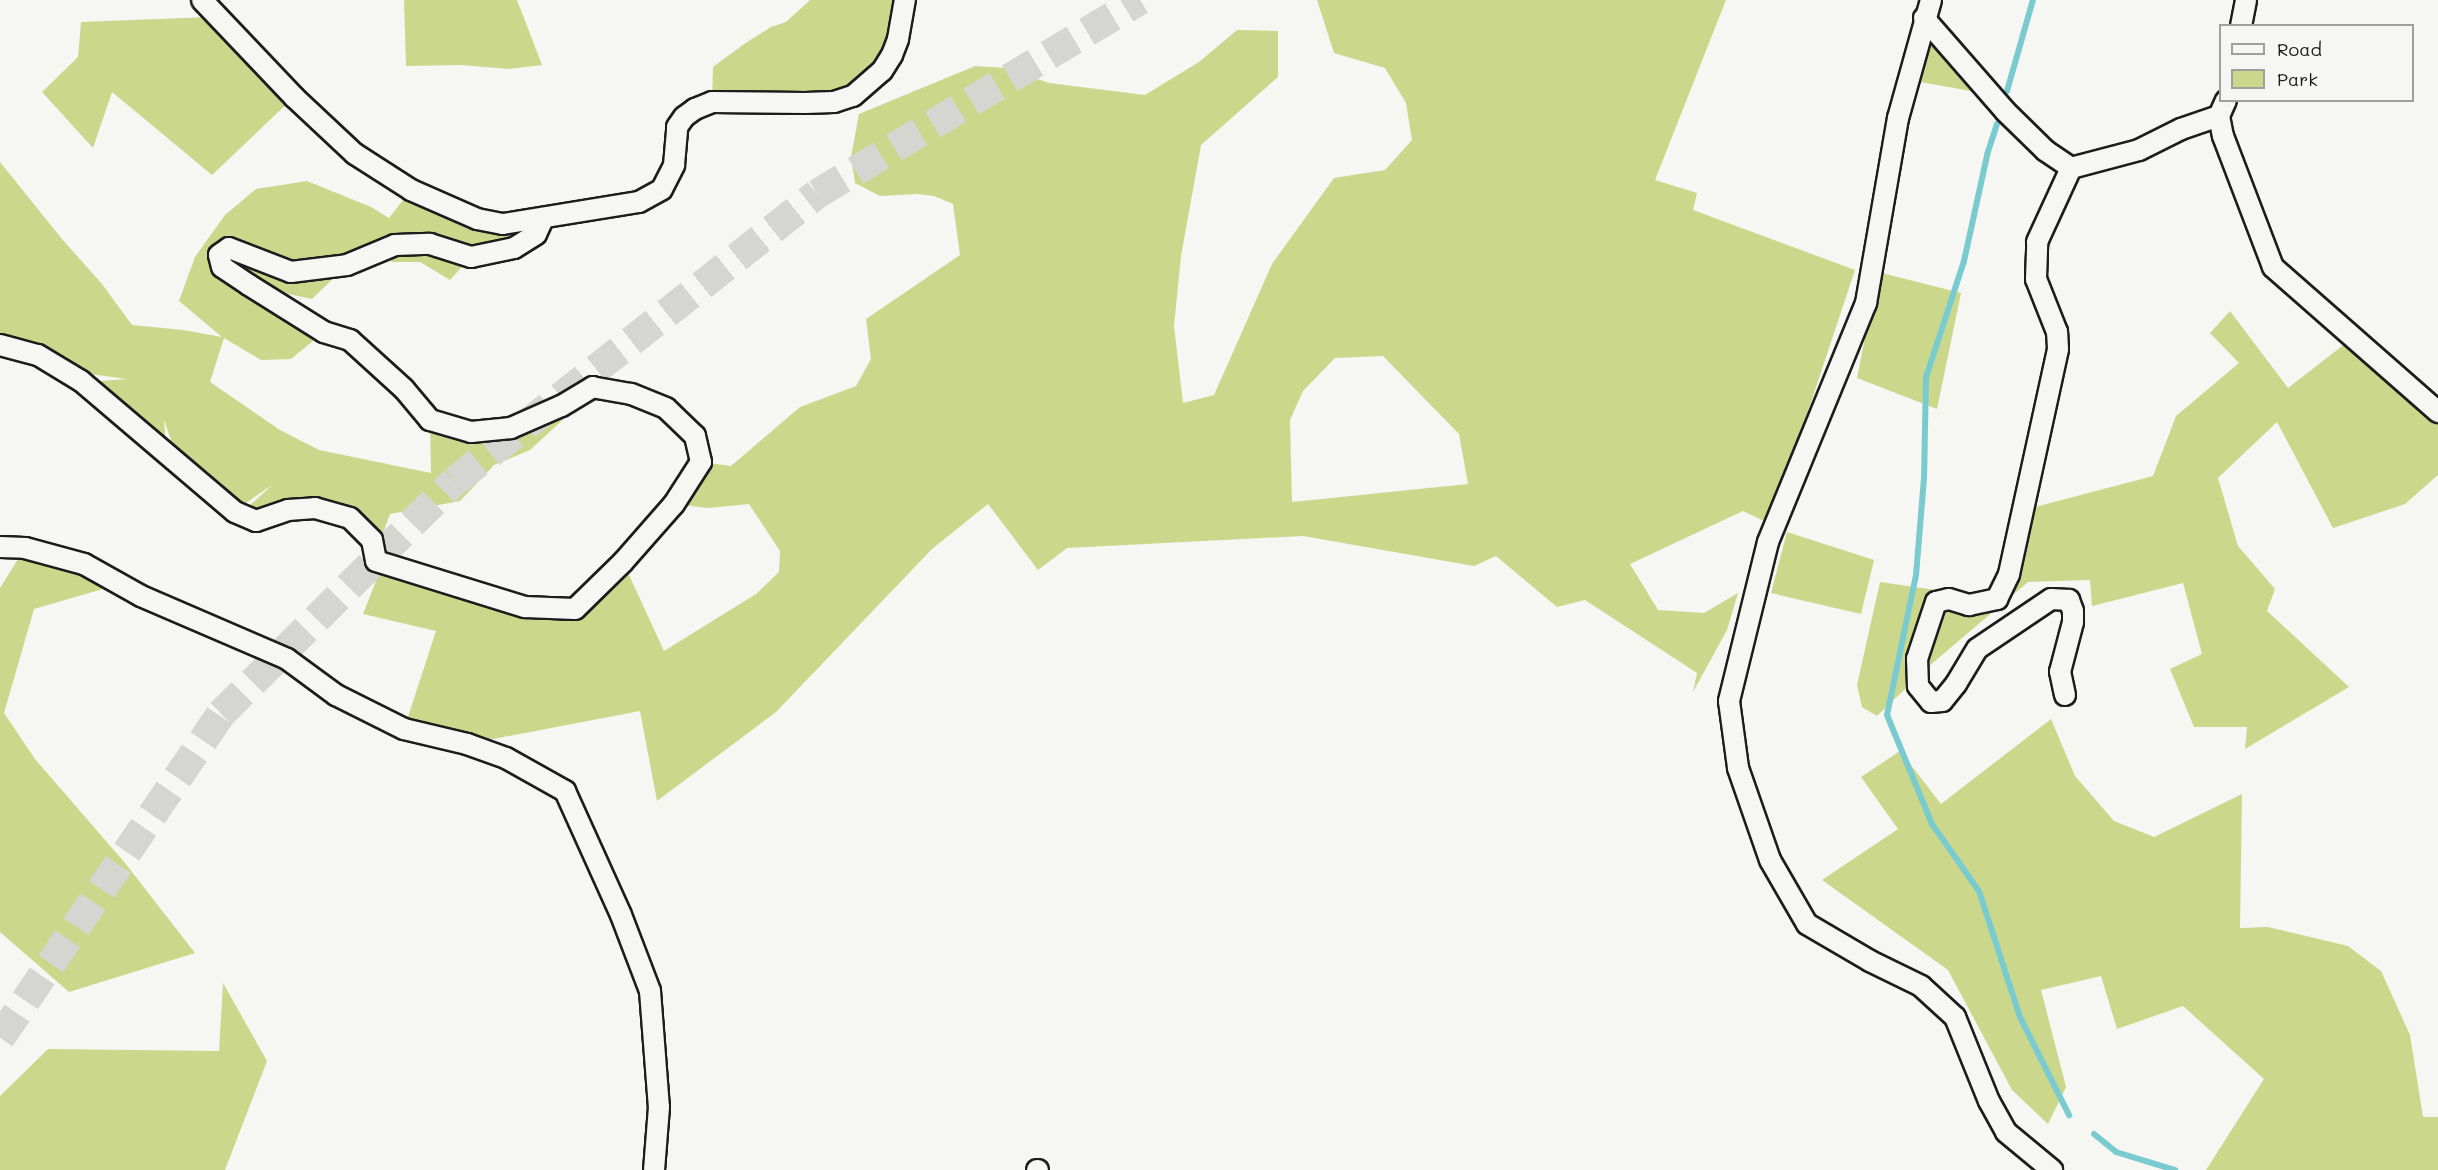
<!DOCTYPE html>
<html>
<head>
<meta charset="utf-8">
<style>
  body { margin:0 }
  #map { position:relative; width:2438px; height:1170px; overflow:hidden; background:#f6f6f2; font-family:Mali,sans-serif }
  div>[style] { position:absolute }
  .green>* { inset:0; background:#cbd88c }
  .stream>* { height:6px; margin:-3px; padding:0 3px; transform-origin:3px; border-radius:3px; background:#7acbd0 }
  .highway-tunnel>* { height:30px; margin-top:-15px; transform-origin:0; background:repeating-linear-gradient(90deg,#d5d5d2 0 30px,transparent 0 45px) }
  .roads { filter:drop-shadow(2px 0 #1c1c1c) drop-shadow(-2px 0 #1c1c1c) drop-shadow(0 2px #1c1c1c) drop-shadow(0 -2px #1c1c1c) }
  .minor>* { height:20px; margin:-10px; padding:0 10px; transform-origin:10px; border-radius:10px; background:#f6f6f2 }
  span { translate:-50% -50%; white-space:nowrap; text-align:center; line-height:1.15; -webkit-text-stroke:4.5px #f6f6f2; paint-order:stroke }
  .legend { position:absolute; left:2219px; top:24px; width:195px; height:78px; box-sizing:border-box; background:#f6f6f2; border:2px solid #9f9f9c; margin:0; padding:8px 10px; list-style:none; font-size:18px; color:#1c1c1c }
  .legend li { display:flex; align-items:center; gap:12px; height:30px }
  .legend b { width:30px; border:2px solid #9f9f9c }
</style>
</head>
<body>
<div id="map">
  <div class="green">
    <i style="clip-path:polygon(404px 0,517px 0,542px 65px,509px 69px,461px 65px,406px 66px)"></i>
    <i style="clip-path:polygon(810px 0,905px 0,898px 39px,853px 96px,712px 102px,713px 67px,744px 44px,771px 27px,786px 22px)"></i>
    <i style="clip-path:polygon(evenodd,1317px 0,1726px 0,1655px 180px,1697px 193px,1693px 210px,1855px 270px,1794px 453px,1766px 522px,1743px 511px,1630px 564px,1658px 610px,1704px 613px,1738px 593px,1727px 630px,1693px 692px,1697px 673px,1585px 600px,1557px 607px,1496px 556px,1474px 566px,1303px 536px,1067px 548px,1038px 570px,988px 504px,932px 549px,776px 712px,657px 801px,640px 711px,467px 744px,404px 729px,436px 631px,363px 614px,381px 568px,575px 609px,623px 562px,664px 651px,756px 594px,779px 572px,780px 551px,749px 504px,709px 508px,674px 504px,701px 462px,731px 466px,800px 407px,856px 386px,871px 359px,866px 319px,960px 255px,953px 204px,934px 196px,917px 194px,880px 196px,855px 183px,851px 157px,859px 114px,975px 66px,1006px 68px,1049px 83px,1145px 95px,1199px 62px,1237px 30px,1278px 31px,1278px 77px,1201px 145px,1181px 256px,1174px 326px,1183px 403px,1214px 395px,1272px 264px,1334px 178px,1385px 170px,1412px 140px,1406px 103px,1385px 68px,1334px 53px,1317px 0,1383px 356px,1459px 434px,1468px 484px,1292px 502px,1290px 420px,1303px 391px,1335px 358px,1383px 356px)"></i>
    <i style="clip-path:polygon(210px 17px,294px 97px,212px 175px,112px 92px,93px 148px,42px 92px,78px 57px,81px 22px)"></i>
    <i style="clip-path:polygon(1930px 39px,1976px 92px,1915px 81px)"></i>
    <i style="clip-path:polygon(0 162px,62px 239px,102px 284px,132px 325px,183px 330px,222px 337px,179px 301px,195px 257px,225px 215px,256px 189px,307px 181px,371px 207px,389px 218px,411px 190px,502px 225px,514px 248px,471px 257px,450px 280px,420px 262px,391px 262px,395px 245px,347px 265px,312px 299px,251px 286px,324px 332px,291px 359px,261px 360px,224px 338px,210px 382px,280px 430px,319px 450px,431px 473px,430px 420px,471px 432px,593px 387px,631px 394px,580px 404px,530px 450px,494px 465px,460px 501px,390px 514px,378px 546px,352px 517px,256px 518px,244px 511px,272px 485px,237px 509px,177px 457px,164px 420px,166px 446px,89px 382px,127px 379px,82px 373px,0 341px)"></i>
    <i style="clip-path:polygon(1878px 272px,1961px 293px,1937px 409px,1857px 378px)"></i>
    <i style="clip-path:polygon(2230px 311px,2288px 388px,2346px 343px,2438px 419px,2438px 475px,2405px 504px,2333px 528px,2277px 422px,2218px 478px,2238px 546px,2275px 589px,2267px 611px,2349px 687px,2245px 749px,2247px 727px,2194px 727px,2170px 669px,2202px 654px,2183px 583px,2092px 606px,2090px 580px,2028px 582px,1928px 667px,1877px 716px,1862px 707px,1857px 685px,1880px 582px,1991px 598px,2027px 509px,2153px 476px,2176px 416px,2239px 363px,2210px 333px)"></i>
    <i style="clip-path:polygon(1787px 532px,1874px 560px,1861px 614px,1771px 593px)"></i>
    <i style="clip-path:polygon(25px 548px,120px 584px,34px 609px,4px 713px,35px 759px,125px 863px,195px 953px,69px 992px,0 932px,0 588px)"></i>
    <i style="clip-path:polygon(2051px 719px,2075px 776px,2114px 821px,2154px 837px,2242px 794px,2240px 928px,2268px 927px,2348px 946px,2381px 971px,2410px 1035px,2423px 1117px,2438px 1117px,2438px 1170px,2206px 1170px,2264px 1079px,2183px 1006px,2117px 1029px,2101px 976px,2041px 990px,2066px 1087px,2048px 1124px,2012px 1090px,1948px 970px,1822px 880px,1898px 829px,1861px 777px,1900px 751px,1941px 804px)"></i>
    <i style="clip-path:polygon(223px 983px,267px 1061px,225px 1170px,0 1170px,0 1096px,48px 1049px,219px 1051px)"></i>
  </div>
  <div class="stream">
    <i style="left:2007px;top:91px;width:95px;rotate:-74.1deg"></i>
    <i style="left:1997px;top:124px;width:28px;rotate:108deg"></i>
    <i style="left:1988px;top:151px;width:113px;rotate:102.3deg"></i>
    <i style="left:1964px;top:261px;width:122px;rotate:108.1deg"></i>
    <i style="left:1926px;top:377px;width:101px;rotate:91.1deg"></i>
    <i style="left:1924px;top:478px;width:97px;rotate:94.7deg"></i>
    <i style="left:1916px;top:575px;width:143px;rotate:101.7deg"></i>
    <i style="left:1887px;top:715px;width:118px;rotate:67.6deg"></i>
    <i style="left:1932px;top:824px;width:82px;rotate:55deg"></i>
    <i style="left:1979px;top:891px;width:133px;rotate:72deg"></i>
    <i style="left:2020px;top:1017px;width:110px;rotate:63.4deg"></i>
    <i style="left:2094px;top:1134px;width:28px;rotate:39deg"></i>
    <i style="left:2116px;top:1152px;width:62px;rotate:17deg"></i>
  </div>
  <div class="highway-tunnel">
    <i style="left:0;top:1038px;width:392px;rotate:-55.7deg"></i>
    <i style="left:221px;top:714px;width:330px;rotate:-44.9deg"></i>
    <i style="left:455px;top:481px;width:462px;rotate:-38.4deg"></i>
    <i style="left:817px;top:194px;width:377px;rotate:-31deg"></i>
  </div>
  <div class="roads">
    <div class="minor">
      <i style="left:202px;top:0;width:134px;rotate:46.5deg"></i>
      <i style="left:294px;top:97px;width:83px;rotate:43.1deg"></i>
      <i style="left:355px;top:154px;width:67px;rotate:32.7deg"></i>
      <i style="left:411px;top:190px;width:72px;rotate:23.7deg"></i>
      <i style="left:477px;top:219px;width:26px;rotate:11deg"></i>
      <i style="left:503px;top:224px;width:138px;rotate:-9.2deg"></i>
      <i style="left:639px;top:202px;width:26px;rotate:-29deg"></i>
      <i style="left:662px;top:189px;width:27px;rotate:-63deg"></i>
      <i style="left:674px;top:165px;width:38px;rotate:-85deg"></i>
      <i style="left:677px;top:127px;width:12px;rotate:-55deg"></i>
      <i style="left:684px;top:117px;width:14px;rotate:-36deg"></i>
      <i style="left:695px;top:109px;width:18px;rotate:-22deg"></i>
      <i style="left:712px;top:102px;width:93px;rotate:0.6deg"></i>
      <i style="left:805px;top:103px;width:29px;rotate:-2deg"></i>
      <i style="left:834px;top:102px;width:20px;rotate:-18deg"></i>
      <i style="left:853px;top:96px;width:38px;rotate:-41deg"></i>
      <i style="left:882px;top:71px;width:19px;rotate:-58deg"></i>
      <i style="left:892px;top:55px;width:17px;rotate:-69deg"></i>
      <i style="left:898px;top:39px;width:40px;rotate:-80deg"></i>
      <i style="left:1931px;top:0;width:123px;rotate:105.6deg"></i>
      <i style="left:1898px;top:118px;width:188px;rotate:99.8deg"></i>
      <i style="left:1866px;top:303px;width:258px;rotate:112.3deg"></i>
      <i style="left:1768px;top:542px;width:164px;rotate:103.8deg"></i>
      <i style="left:1729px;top:701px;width:68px;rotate:82.3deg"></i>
      <i style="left:1738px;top:768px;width:97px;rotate:70.8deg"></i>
      <i style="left:1770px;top:860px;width:74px;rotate:60deg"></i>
      <i style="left:1807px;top:924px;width:73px;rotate:30.4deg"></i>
      <i style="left:1870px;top:961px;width:57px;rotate:26.1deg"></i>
      <i style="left:1921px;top:986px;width:46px;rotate:42.4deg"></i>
      <i style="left:1955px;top:1017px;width:91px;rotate:68deg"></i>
      <i style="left:1989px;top:1101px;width:35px;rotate:61deg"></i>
      <i style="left:2006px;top:1132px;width:60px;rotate:39.6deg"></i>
      <i style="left:1924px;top:18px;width:123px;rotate:48.9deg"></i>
      <i style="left:2005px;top:111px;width:57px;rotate:44.3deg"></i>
      <i style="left:2046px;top:151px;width:30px;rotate:34deg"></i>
      <i style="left:2241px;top:26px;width:26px;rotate:-79deg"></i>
      <i style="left:2219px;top:116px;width:20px;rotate:79deg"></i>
      <i style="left:2223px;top:136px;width:140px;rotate:69.1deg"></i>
      <i style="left:2273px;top:267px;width:220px;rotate:41.3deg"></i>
      <i style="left:0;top:345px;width:39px;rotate:15deg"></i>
      <i style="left:38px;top:355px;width:50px;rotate:31.2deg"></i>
      <i style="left:81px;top:381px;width:202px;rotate:40.4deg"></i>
      <i style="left:235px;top:512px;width:23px;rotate:23deg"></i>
      <i style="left:256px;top:521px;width:34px;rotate:-19deg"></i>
      <i style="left:288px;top:510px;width:27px;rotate:-4deg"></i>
      <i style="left:315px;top:508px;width:36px;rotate:16deg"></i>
      <i style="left:350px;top:518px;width:31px;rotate:45deg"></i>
      <i style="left:372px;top:540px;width:21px;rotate:79deg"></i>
      <i style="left:376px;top:561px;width:156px;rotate:17.2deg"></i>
      <i style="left:525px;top:607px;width:50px;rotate:2.3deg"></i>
      <i style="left:575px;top:609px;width:67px;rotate:-44.4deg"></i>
      <i style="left:623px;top:562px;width:77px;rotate:-48.7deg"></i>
      <i style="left:674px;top:504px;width:50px;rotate:-57.3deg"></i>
      <i style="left:701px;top:462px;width:27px;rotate:-103deg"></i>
      <i style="left:695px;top:436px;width:40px;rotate:-136deg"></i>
      <i style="left:666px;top:408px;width:38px;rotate:-158deg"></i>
      <i style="left:631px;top:394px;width:39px;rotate:-170deg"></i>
      <i style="left:593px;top:387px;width:37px;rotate:149deg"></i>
      <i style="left:561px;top:406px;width:55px;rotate:156.3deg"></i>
      <i style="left:511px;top:428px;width:40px;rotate:174.3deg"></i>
      <i style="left:471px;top:432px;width:43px;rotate:-163.7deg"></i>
      <i style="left:430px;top:420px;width:40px;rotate:-130deg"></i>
      <i style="left:404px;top:389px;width:73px;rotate:-137.8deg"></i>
      <i style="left:350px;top:340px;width:27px;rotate:-163deg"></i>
      <i style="left:324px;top:332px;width:89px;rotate:-147.9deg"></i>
      <i style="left:249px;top:285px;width:32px;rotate:-146deg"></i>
      <i style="left:222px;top:267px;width:12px;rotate:-104deg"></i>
      <i style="left:219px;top:255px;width:12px;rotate:-35deg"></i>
      <i style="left:229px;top:248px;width:66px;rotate:21.2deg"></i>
      <i style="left:291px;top:272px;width:56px;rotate:-7.1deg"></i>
      <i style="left:347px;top:265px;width:52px;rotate:-22.6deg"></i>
      <i style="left:395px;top:245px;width:35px;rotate:-2deg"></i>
      <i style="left:430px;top:244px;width:43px;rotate:17.6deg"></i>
      <i style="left:471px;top:257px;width:44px;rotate:-11.8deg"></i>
      <i style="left:514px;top:248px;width:26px;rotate:-32deg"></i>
      <i style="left:536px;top:234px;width:17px;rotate:-65deg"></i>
      <i style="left:0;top:547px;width:25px;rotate:2deg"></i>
      <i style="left:25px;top:548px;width:61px;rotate:15.2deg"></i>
      <i style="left:84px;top:564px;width:65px;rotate:29.3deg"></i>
      <i style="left:141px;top:596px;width:159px;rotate:23.3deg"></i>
      <i style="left:287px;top:659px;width:61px;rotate:36.3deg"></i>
      <i style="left:336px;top:695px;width:76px;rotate:26.6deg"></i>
      <i style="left:404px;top:729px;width:65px;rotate:13.4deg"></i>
      <i style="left:467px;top:744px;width:41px;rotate:19.7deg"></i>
      <i style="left:506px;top:758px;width:68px;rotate:29.2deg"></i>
      <i style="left:565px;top:791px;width:136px;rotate:65.7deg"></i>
      <i style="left:621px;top:915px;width:81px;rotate:69.1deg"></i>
      <i style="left:650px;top:991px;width:116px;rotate:85.6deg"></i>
      <i style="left:659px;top:1107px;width:63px;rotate:94.5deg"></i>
      <i style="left:2065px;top:695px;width:24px;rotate:-102deg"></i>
      <i style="left:2060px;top:672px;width:52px;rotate:-75.4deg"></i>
      <i style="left:2073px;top:622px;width:11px;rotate:-90deg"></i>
      <i style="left:2073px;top:611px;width:12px;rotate:-110deg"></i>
      <i style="left:2069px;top:600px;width:18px;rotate:-177deg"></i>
      <i style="left:2051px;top:599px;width:89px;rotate:146deg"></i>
      <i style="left:1977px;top:649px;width:41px;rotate:121deg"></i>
      <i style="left:1956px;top:684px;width:22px;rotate:129deg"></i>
      <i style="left:1942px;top:701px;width:11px;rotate:175deg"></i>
      <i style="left:1931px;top:702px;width:21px;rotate:-129deg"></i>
      <i style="left:1918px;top:686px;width:27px;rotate:-92deg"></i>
      <i style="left:1917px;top:659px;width:60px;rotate:-71.6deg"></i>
      <i style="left:1936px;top:602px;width:13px;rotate:-13deg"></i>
      <i style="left:1949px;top:599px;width:21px;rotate:17deg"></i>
      <i style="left:1969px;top:605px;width:29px;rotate:-12deg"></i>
      <i style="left:1997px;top:599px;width:28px;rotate:-64deg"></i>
      <i style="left:2009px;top:574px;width:230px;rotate:-77.7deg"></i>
      <i style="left:2058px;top:349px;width:17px;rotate:-93deg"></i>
      <i style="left:2057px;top:332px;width:57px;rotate:-111.6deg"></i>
      <i style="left:2036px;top:279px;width:37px;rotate:-88deg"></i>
      <i style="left:2037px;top:242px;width:81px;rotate:-65.3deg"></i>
      <i style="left:2071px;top:168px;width:70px;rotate:-14.8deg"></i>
      <i style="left:2139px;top:150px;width:47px;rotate:-26.6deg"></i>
      <i style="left:2181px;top:129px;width:40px;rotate:-18.9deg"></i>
      <i style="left:2219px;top:116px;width:17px;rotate:-66deg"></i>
      <i style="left:1037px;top:1170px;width:1px"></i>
    </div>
  </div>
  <ul class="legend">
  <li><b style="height:8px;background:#f6f6f2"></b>Road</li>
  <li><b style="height:16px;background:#cbd88c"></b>Park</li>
  </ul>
</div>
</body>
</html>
